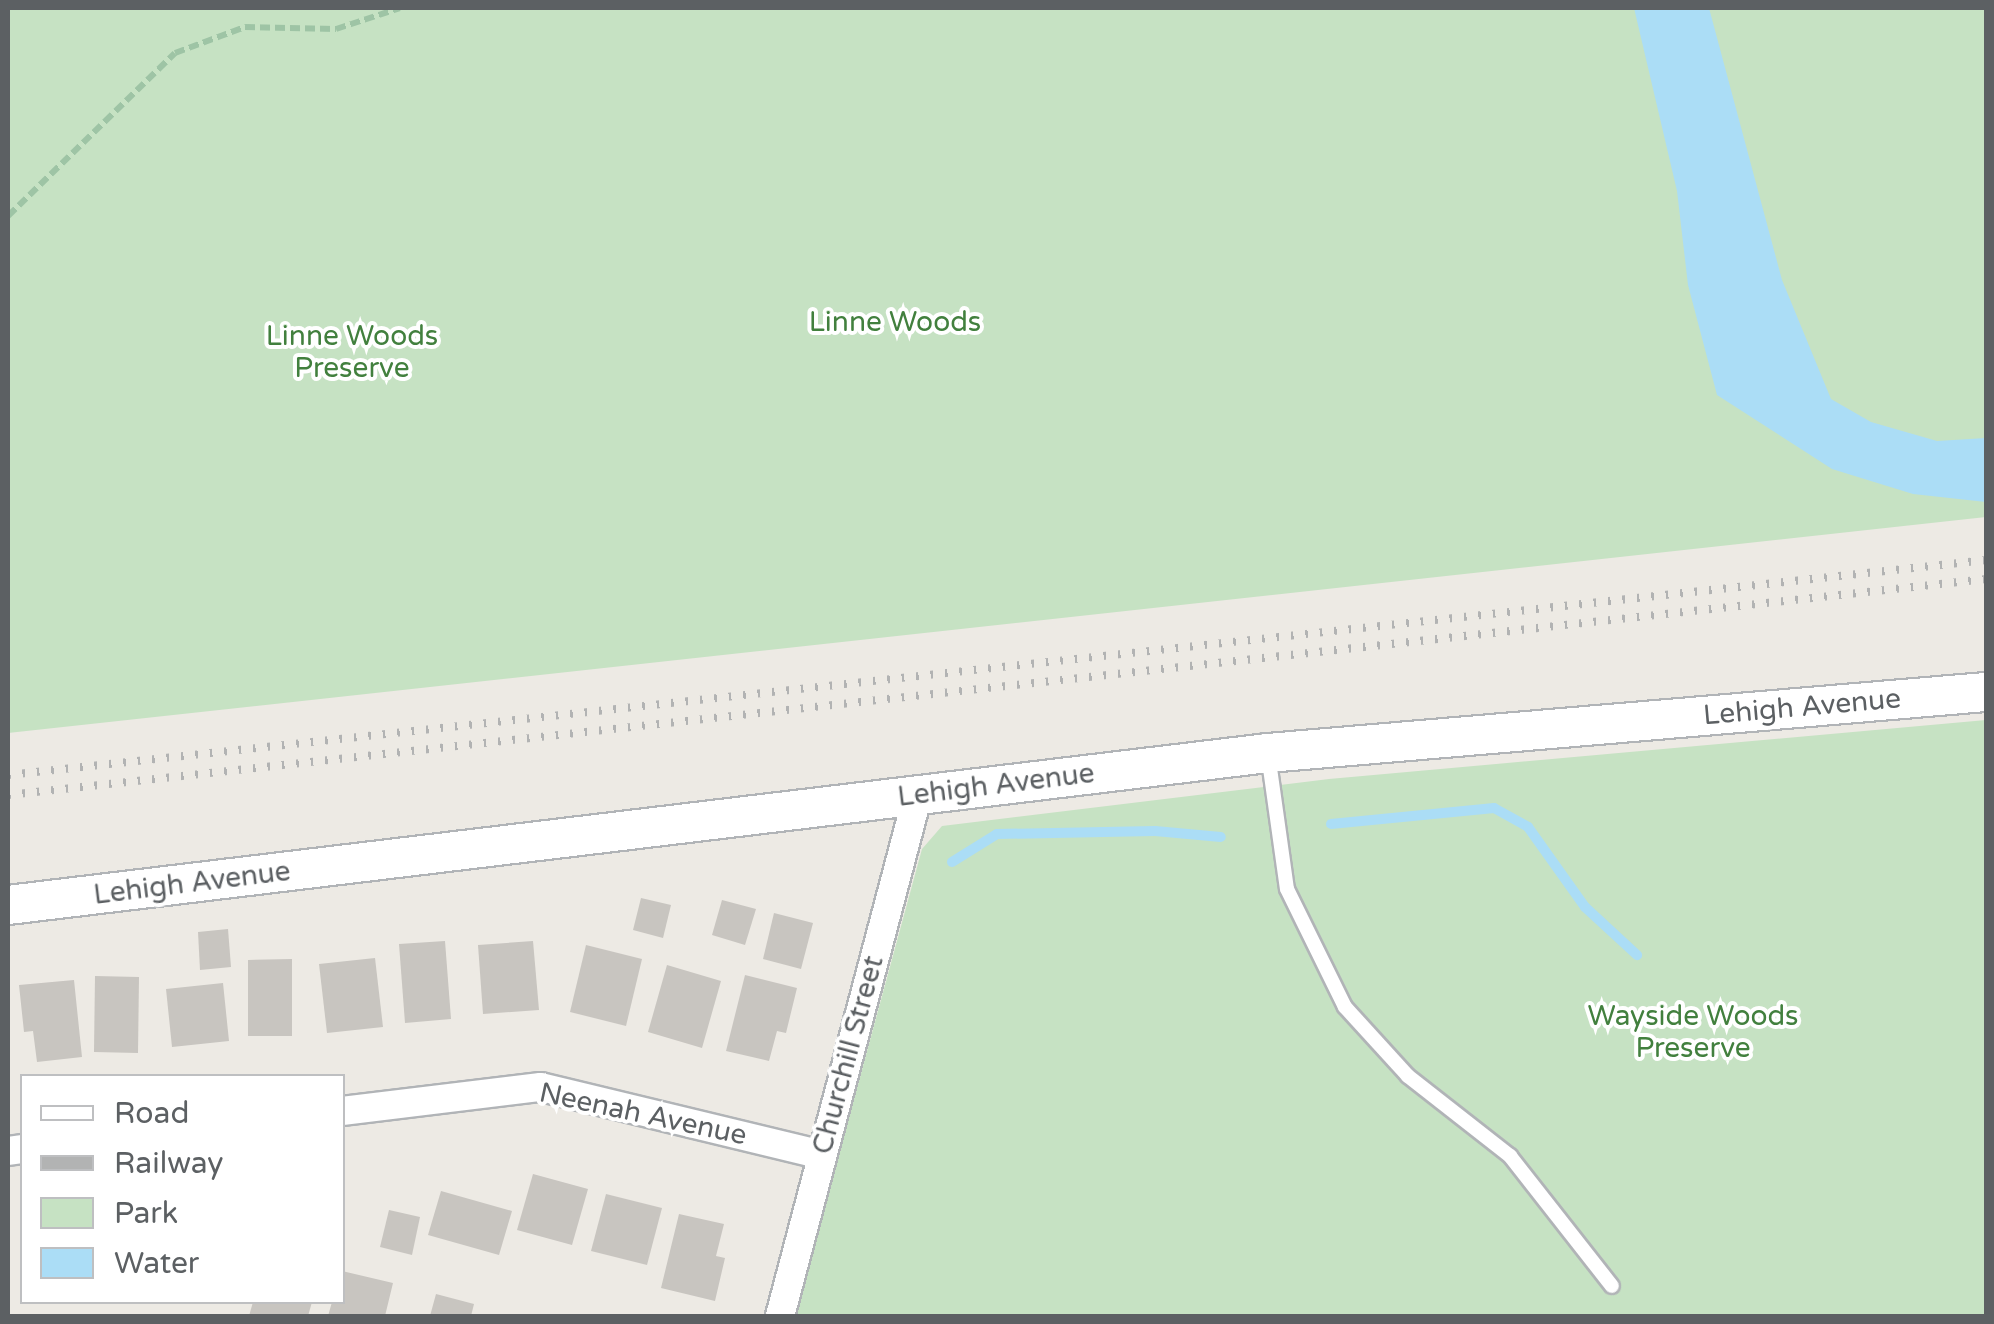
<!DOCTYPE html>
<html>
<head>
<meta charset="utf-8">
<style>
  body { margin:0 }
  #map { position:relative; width:1994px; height:1324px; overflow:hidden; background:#edeae4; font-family:"Varela Round",sans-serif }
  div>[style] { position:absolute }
  .green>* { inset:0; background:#c6e2c3 }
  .water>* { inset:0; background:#abddf6 }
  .stream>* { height:10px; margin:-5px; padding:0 5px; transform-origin:5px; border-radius:5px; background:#abddf6 }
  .building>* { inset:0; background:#c8c5c0 }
  .path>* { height:6px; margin-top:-3px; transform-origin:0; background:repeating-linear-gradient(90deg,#9ec4a5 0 10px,transparent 0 15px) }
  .roads { filter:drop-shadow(2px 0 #b1b4b7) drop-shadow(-2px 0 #b1b4b7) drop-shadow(0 2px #b1b4b7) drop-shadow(0 -2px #b1b4b7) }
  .lane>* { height:14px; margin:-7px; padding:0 7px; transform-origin:7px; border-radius:7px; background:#fff }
  .street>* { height:28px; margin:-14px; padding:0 14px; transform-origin:14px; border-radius:14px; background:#fff }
  .secondary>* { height:38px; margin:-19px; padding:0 19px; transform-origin:19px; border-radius:19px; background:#fff }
  .rail>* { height:8px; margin-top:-4px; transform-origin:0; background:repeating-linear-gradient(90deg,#b2b3b3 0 2.5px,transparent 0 14.5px) }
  span { translate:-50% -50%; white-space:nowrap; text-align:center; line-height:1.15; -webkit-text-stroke:8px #fff; paint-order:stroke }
  .park-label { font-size:28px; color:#42803e }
  .street-label { font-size:28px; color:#5c6063 }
  .frame { position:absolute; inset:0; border:10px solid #5c6063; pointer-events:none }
  .legend { position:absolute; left:20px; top:1074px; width:325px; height:230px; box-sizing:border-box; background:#fff; border:2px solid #bebfc1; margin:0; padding:12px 18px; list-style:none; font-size:30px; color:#5c6063 }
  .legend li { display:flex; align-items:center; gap:20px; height:50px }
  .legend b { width:50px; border:2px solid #bebfc1 }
</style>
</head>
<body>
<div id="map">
  <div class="green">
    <i style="clip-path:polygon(8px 8px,1986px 8px,1986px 517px,8px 733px)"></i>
    <i style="clip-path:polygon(1986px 720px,1986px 1316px,795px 1316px,922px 849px,942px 826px,1329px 779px)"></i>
  </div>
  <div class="water">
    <i style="clip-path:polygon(1634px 8px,1709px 8px,1782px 280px,1831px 399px,1871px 422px,1937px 441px,1986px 438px,1986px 502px,1913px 494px,1832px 469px,1717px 395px,1688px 285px,1677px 191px)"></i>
  </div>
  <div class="stream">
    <i style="left:1331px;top:824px;width:164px;rotate:-5.6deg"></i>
    <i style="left:1494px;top:808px;width:39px;rotate:29deg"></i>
    <i style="left:1528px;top:827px;width:98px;rotate:54.5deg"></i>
    <i style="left:1585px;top:907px;width:71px;rotate:42.7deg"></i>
    <i style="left:952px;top:862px;width:53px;rotate:-31.9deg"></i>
    <i style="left:997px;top:834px;width:158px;rotate:-1.1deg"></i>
    <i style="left:1155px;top:831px;width:66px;rotate:5.2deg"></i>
  </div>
  <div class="building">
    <i style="clip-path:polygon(641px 898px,671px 905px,663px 938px,633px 930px)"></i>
    <i style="clip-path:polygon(722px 900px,756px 909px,745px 945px,712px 935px)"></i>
    <i style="clip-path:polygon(774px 913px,813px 923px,801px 969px,763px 959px)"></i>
    <i style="clip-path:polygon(228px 929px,231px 967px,200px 970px,198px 932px)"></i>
    <i style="clip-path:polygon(445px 941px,451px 1019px,405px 1023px,399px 944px)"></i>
    <i style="clip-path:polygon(533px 941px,539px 1010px,483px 1014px,478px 945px)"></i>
    <i style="clip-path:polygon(586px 945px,642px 959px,626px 1026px,570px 1012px)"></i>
    <i style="clip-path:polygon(375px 958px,383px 1027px,327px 1033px,319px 964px)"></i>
    <i style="clip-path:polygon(292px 959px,292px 1036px,248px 1036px,248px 960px)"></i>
    <i style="clip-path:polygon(667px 965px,721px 981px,702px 1048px,648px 1032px)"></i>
    <i style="clip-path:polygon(745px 975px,797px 988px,786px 1033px,777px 1031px,769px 1061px,726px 1051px)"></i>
    <i style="clip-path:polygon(95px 976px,139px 977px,138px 1053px,94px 1052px)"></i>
    <i style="clip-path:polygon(74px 980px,82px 1057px,37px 1062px,33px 1031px,24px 1032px,19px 985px)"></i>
    <i style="clip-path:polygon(223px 983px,229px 1041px,172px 1047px,166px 989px)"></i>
    <i style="clip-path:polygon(533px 1174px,588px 1189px,572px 1245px,517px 1230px)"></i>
    <i style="clip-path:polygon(441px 1191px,512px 1211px,499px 1255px,428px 1235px)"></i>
    <i style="clip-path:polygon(606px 1194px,662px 1208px,647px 1265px,591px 1251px)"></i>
    <i style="clip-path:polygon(389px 1210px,420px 1217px,412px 1255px,380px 1247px)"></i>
    <i style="clip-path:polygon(679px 1214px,724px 1224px,716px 1256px,725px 1258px,715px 1301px,661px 1288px)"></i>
    <i style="clip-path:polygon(342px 1271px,393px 1283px,385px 1316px,328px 1316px,332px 1302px,342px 1302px)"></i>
    <i style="clip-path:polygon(436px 1294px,474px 1304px,471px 1316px,430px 1316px)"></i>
    <i style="clip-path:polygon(253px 1302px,312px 1302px,308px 1316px,249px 1316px)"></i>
  </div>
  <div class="path">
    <i style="left:8px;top:216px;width:233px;rotate:-44.3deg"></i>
    <i style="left:175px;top:53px;width:75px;rotate:-20.4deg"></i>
    <i style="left:245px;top:27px;width:91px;rotate:1.3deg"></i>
    <i style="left:336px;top:29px;width:67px;rotate:-18.2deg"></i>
  </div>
  <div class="roads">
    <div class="lane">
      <i style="left:1268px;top:754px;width:136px;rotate:82deg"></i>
      <i style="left:1287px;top:889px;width:131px;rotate:63.8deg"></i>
      <i style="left:1345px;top:1007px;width:93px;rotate:47.6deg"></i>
      <i style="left:1408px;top:1076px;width:130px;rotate:38.1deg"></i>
      <i style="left:1510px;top:1156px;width:165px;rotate:51.9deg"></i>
    </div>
    <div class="street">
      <i style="left:342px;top:1111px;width:200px;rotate:-6.9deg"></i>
      <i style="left:541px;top:1087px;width:289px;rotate:13.6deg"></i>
      <i style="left:8px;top:1151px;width:14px;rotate:-8deg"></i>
      <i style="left:780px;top:1316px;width:540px;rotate:-75.19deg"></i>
    </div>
    <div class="secondary">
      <i style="left:8px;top:905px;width:1269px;rotate:-6.88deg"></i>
      <i style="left:1268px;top:753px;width:721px;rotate:-4.86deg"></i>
    </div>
  </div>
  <div class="rail">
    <i style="left:8px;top:775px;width:1990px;rotate:-6.2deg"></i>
    <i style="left:8px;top:795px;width:1990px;rotate:-6.23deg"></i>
  </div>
  <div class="park-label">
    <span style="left:895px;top:322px">Linne Woods</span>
    <span style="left:352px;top:352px">Linne Woods<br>Preserve</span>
    <span style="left:1693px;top:1032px">Wayside Woods<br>Preserve</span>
  </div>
  <div class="street-label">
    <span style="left:1802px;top:707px;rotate:-5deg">Lehigh Avenue</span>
    <span style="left:996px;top:785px;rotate:-7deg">Lehigh Avenue</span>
    <span style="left:192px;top:883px;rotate:-7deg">Lehigh Avenue</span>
    <span style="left:848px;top:1055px;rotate:-75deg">Churchill Street</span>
    <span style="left:643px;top:1114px;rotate:12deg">Neenah Avenue</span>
  </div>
  <div class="frame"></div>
  <ul class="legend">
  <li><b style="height:12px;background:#fff"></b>Road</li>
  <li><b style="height:12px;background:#b2b3b3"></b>Railway</li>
  <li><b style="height:28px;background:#c6e2c3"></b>Park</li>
  <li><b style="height:28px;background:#abddf6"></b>Water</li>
  </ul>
</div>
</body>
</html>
